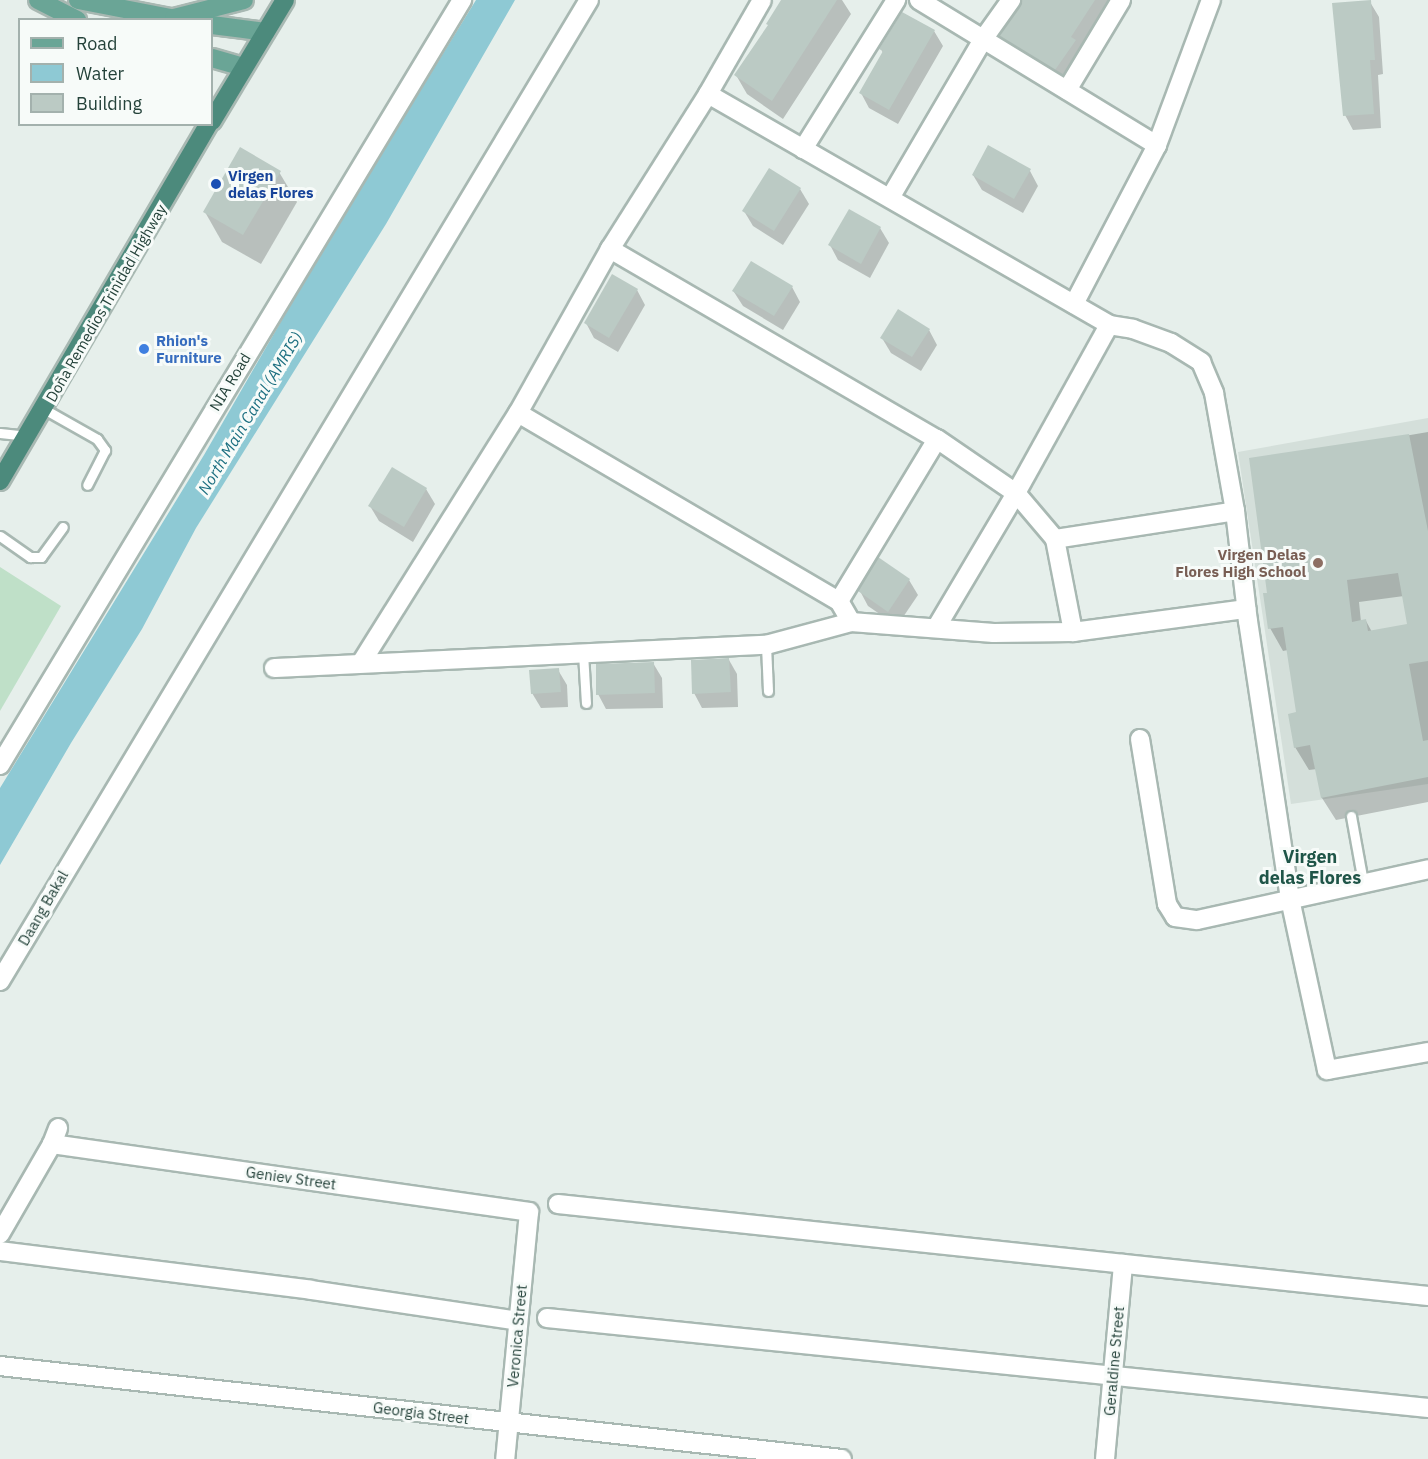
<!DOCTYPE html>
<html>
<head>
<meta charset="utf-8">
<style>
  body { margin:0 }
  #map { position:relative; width:1428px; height:1459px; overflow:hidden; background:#e6efeb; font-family:"IBM Plex Sans",sans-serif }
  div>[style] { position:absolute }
  .built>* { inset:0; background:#d4dfda }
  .green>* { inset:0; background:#bfe0c8 }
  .water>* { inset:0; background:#8ec9d4 }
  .shadow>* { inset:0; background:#0003 }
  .building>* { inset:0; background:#bbcac4 }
  .roads { filter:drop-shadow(2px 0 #a8b8b2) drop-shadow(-2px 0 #a8b8b2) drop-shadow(0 2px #a8b8b2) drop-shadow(0 -2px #a8b8b2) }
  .service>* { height:9px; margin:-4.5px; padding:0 4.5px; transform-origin:4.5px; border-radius:4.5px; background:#fff }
  .minor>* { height:18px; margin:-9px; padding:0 9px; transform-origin:9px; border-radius:9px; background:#fff }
  .primary>* { height:18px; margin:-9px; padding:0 9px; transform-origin:9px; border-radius:9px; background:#6aa596 }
  .trunk>* { height:18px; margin:-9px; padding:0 9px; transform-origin:9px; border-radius:9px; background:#4c8a7c }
  .dots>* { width:16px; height:16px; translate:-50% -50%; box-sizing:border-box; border:3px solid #f7fbf9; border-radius:50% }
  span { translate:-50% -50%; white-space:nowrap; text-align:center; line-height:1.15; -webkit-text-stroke:6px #f7fbf9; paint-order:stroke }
  .transit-label { font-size:15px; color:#164399; font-weight:700 }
  .left { translate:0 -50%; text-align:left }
  .street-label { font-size:15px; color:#24423a }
  .shop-label { font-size:15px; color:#366cbe; font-weight:700 }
  .education-label { font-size:15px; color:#785e54; font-weight:700 }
  .right { translate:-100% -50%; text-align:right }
  .water-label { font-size:16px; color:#1c6f80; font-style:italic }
  .quarter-label { font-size:18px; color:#1f5548; font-weight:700 }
  .legend { position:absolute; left:18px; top:18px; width:195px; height:108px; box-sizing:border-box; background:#f7fbf9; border:2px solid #a3b1ad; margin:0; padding:8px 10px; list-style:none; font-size:18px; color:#24423a }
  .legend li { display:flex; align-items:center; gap:12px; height:30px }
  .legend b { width:30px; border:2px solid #a3b1ad }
</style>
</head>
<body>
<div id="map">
  <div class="built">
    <i style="clip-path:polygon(1428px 418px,1428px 784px,1291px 804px,1238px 452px)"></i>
  </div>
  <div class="green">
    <i style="clip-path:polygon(0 567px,61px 606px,0 711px)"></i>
  </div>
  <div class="water">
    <i style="clip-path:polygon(476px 0,515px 0,386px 224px,196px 528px,142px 629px,71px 743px,0 865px,0 788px,204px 455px,328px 240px)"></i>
  </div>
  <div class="shadow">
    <i style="clip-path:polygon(782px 0,842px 0,851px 14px,783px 119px,747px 94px,736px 75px,769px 26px)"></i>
    <i style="clip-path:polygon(1023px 0,1117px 0,1066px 88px,1012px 55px,1001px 36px)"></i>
    <i style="clip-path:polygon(1370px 2px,1379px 17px,1383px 74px,1378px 75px,1381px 128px,1353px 130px,1345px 115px)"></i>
    <i style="clip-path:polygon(934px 31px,943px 46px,898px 124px,869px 108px,861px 93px,883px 53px,881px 49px)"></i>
    <i style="clip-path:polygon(1030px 171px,1038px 186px,1023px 213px,982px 190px,973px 175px)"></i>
    <i style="clip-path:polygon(279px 172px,297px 202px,261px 264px,222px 242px,205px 212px)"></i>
    <i style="clip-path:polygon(800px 189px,809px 204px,783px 245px,753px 226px,744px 211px)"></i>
    <i style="clip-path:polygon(849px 211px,880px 228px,889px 243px,870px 278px,838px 260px,830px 245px)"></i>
    <i style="clip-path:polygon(792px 287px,800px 302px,783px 330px,743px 306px,734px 292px)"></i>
    <i style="clip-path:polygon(637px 290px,645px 305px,618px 352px,594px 338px,586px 323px)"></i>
    <i style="clip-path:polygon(929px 330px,937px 345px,921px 371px,891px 353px,882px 338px)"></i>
    <i style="clip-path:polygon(evenodd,1428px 432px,1428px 802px,1336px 820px,1322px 798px,1317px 769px,1309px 770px,1295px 747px,1298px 714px,1288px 650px,1283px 651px,1270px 628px,1269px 594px,1363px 443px,1428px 432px,1404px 596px,1409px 626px,1372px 632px,1366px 621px,1361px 622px,1359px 602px,1404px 596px)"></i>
    <i style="clip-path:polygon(393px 469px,426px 489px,435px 504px,413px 542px,379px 521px,370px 506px)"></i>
    <i style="clip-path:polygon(879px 560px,909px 580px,918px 595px,897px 626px,868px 606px,860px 591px)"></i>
    <i style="clip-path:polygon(729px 660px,737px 674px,738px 707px,702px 708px,694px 693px)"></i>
    <i style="clip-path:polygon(653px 663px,662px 678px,663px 708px,606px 709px,598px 694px)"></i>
    <i style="clip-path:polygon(558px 670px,567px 685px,568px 707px,541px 708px,532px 693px)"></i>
  </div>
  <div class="building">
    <i style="clip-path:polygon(781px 0,837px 0,772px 101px,734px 75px,768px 25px,766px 24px)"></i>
    <i style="clip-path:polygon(1022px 0,1095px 0,1071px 37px,1076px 40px,1055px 70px,999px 36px)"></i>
    <i style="clip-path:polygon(1371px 0,1375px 60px,1370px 60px,1374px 114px,1343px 116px,1332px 3px)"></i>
    <i style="clip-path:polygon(902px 12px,935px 30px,889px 110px,859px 93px,883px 51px,879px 49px)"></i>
    <i style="clip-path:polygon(988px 145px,1031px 169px,1014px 199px,972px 175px)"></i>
    <i style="clip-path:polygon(240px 147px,281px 171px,243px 235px,203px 212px)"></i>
    <i style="clip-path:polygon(769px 168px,801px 188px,774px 231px,742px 211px)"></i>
    <i style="clip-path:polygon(849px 209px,881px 227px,861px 264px,828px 245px)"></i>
    <i style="clip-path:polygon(751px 261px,793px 286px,774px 316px,732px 291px)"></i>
    <i style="clip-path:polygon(612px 274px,638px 289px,609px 338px,584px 323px)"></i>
    <i style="clip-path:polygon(898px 309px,930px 329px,912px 357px,880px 338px)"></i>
    <i style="clip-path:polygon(evenodd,1409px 434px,1428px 531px,1428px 661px,1409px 664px,1423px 741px,1428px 740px,1428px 777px,1321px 798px,1310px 745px,1294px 748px,1288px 714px,1296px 712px,1283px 627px,1268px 629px,1263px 593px,1267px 593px,1249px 458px,1409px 434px,1398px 573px,1407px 624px,1368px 631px,1366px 619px,1352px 622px,1347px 580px,1398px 573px)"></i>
    <i style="clip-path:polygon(392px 467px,427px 488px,404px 527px,368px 506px)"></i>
    <i style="clip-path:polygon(878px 557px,910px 579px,888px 612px,858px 591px)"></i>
    <i style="clip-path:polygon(729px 658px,731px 692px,692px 694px,691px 660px)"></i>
    <i style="clip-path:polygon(654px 662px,655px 693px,596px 695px,596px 664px)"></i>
    <i style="clip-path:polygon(559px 668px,561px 692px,531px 694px,529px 670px)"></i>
  </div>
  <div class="roads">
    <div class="service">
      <i style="left:44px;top:409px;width:61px;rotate:29.5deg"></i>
      <i style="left:97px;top:439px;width:14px;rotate:54deg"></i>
      <i style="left:105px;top:450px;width:39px;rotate:117deg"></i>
      <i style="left:0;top:433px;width:28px;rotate:6deg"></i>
      <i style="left:0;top:536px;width:37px;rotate:35deg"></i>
      <i style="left:30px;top:557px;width:11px"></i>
      <i style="left:41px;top:557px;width:37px;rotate:-54deg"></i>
      <i style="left:766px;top:645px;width:46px;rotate:87.5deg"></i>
      <i style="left:583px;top:653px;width:50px;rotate:86.6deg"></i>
      <i style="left:1351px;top:816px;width:67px;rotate:79.7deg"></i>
    </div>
    <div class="minor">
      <i style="left:919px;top:0;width:279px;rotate:31.4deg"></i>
      <i style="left:1067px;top:90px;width:105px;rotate:-59deg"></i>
      <i style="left:708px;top:94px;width:463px;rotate:29.9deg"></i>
      <i style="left:1109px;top:325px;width:24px;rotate:9deg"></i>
      <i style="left:1133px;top:329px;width:40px;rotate:20.2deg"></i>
      <i style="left:1171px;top:343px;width:36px;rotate:32deg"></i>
      <i style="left:1201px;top:362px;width:34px;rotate:67deg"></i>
      <i style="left:1214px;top:393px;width:120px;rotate:79.9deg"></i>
      <i style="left:1235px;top:511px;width:111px;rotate:83.3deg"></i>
      <i style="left:1248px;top:621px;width:281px;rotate:81.4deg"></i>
      <i style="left:1290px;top:899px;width:175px;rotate:77.8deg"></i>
      <i style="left:1327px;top:1070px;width:103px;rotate:-10.1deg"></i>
      <i style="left:803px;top:149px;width:176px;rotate:-58deg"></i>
      <i style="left:890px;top:198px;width:186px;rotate:-59.6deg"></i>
      <i style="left:984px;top:38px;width:47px;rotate:-54.6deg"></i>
      <i style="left:610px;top:249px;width:378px;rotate:30.2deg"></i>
      <i style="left:937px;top:439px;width:96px;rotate:34.4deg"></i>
      <i style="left:1016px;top:493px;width:60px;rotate:49.7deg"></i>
      <i style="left:1055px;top:539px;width:95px;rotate:79deg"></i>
      <i style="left:1074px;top:304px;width:179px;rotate:-62.4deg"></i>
      <i style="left:1157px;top:145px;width:155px;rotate:-69.6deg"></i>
      <i style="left:518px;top:413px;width:372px;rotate:30.4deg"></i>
      <i style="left:839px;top:601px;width:24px;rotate:60deg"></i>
      <i style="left:1055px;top:539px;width:182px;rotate:-8.8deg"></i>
      <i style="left:839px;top:601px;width:189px;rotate:-58.8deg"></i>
      <i style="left:936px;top:628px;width:157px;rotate:-59.3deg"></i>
      <i style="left:1016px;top:493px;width:192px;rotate:-61deg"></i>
      <i style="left:361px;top:663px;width:295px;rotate:-57.9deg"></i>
      <i style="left:518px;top:413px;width:188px;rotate:-60.7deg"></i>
      <i style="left:610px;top:249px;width:183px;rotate:-57.7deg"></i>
      <i style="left:708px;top:94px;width:108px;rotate:-60.1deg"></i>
      <i style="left:274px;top:668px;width:493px;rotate:-2.7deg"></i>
      <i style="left:766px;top:645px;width:88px;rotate:-15.1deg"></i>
      <i style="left:851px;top:622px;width:143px;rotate:4.4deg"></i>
      <i style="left:994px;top:633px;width:79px;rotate:-0.7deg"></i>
      <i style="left:1073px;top:632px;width:175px;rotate:-7.6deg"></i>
      <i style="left:1140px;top:739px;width:167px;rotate:80.7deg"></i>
      <i style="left:1167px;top:904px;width:15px;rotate:58deg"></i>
      <i style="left:1175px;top:917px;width:22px;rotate:8deg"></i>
      <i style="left:1197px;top:920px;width:237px;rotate:-12.4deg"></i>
      <i style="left:0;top:765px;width:894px;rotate:-58.87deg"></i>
      <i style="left:0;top:981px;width:1144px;rotate:-59.02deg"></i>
      <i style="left:52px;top:1144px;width:482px;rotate:8.1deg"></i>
      <i style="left:529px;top:1212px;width:248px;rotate:95.5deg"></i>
      <i style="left:558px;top:1204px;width:875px;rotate:6.04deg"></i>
      <i style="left:0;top:1234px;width:104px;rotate:-60deg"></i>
      <i style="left:52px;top:1144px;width:17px;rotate:-69deg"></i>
      <i style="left:0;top:1251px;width:313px;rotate:7.1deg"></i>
      <i style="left:311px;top:1290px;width:209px;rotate:8.5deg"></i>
      <i style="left:547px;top:1318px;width:886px;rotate:5.83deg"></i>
      <i style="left:0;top:1366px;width:847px;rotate:6.3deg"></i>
      <i style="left:1105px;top:1459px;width:196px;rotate:-84.7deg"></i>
    </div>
    <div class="primary">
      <i style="left:38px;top:0;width:44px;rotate:27.1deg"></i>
      <i style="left:78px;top:0;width:105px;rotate:11deg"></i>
      <i style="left:174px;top:18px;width:72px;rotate:-14.4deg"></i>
      <i style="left:212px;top:25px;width:54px;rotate:7.4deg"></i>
      <i style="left:212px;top:58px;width:33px;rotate:16deg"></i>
    </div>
    <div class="trunk">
      <i style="left:212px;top:121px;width:141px;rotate:-58.9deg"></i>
      <i style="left:0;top:481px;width:414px;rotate:-59.7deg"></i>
    </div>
  </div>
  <div class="dots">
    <i style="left:216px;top:184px;background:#1a4fb4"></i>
    <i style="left:144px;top:349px;background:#3f7fe0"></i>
    <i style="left:1318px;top:563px;background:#8d6e63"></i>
  </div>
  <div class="transit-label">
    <span class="left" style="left:228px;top:184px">Virgen<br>delas Flores</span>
  </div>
  <div class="street-label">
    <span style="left:106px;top:303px;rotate:-60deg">Doña Remedios Trinidad Highway</span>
    <span style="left:230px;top:382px;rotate:-59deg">NIA Road</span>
    <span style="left:43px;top:908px;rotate:-60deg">Daang Bakal</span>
    <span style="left:291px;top:1178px;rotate:8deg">Geniev Street</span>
    <span style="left:517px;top:1336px;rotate:-85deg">Veronica Street</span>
    <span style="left:1114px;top:1361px;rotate:-85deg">Geraldine Street</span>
    <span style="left:421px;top:1413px;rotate:7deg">Georgia Street</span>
  </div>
  <div class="shop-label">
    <span class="left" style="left:156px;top:349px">Rhion's<br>Furniture</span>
  </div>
  <div class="education-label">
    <span class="right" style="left:1306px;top:563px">Virgen Delas<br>Flores High School</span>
  </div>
  <div class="water-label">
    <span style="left:250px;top:413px;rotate:-59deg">North Main Canal (AMRIS)</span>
  </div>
  <div class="quarter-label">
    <span style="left:1310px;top:868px">Virgen<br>delas Flores</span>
  </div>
  <ul class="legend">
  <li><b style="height:8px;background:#6aa596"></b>Road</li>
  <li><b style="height:16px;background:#8ec9d4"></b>Water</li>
  <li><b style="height:16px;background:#bbcac4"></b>Building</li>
  </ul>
</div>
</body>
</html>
